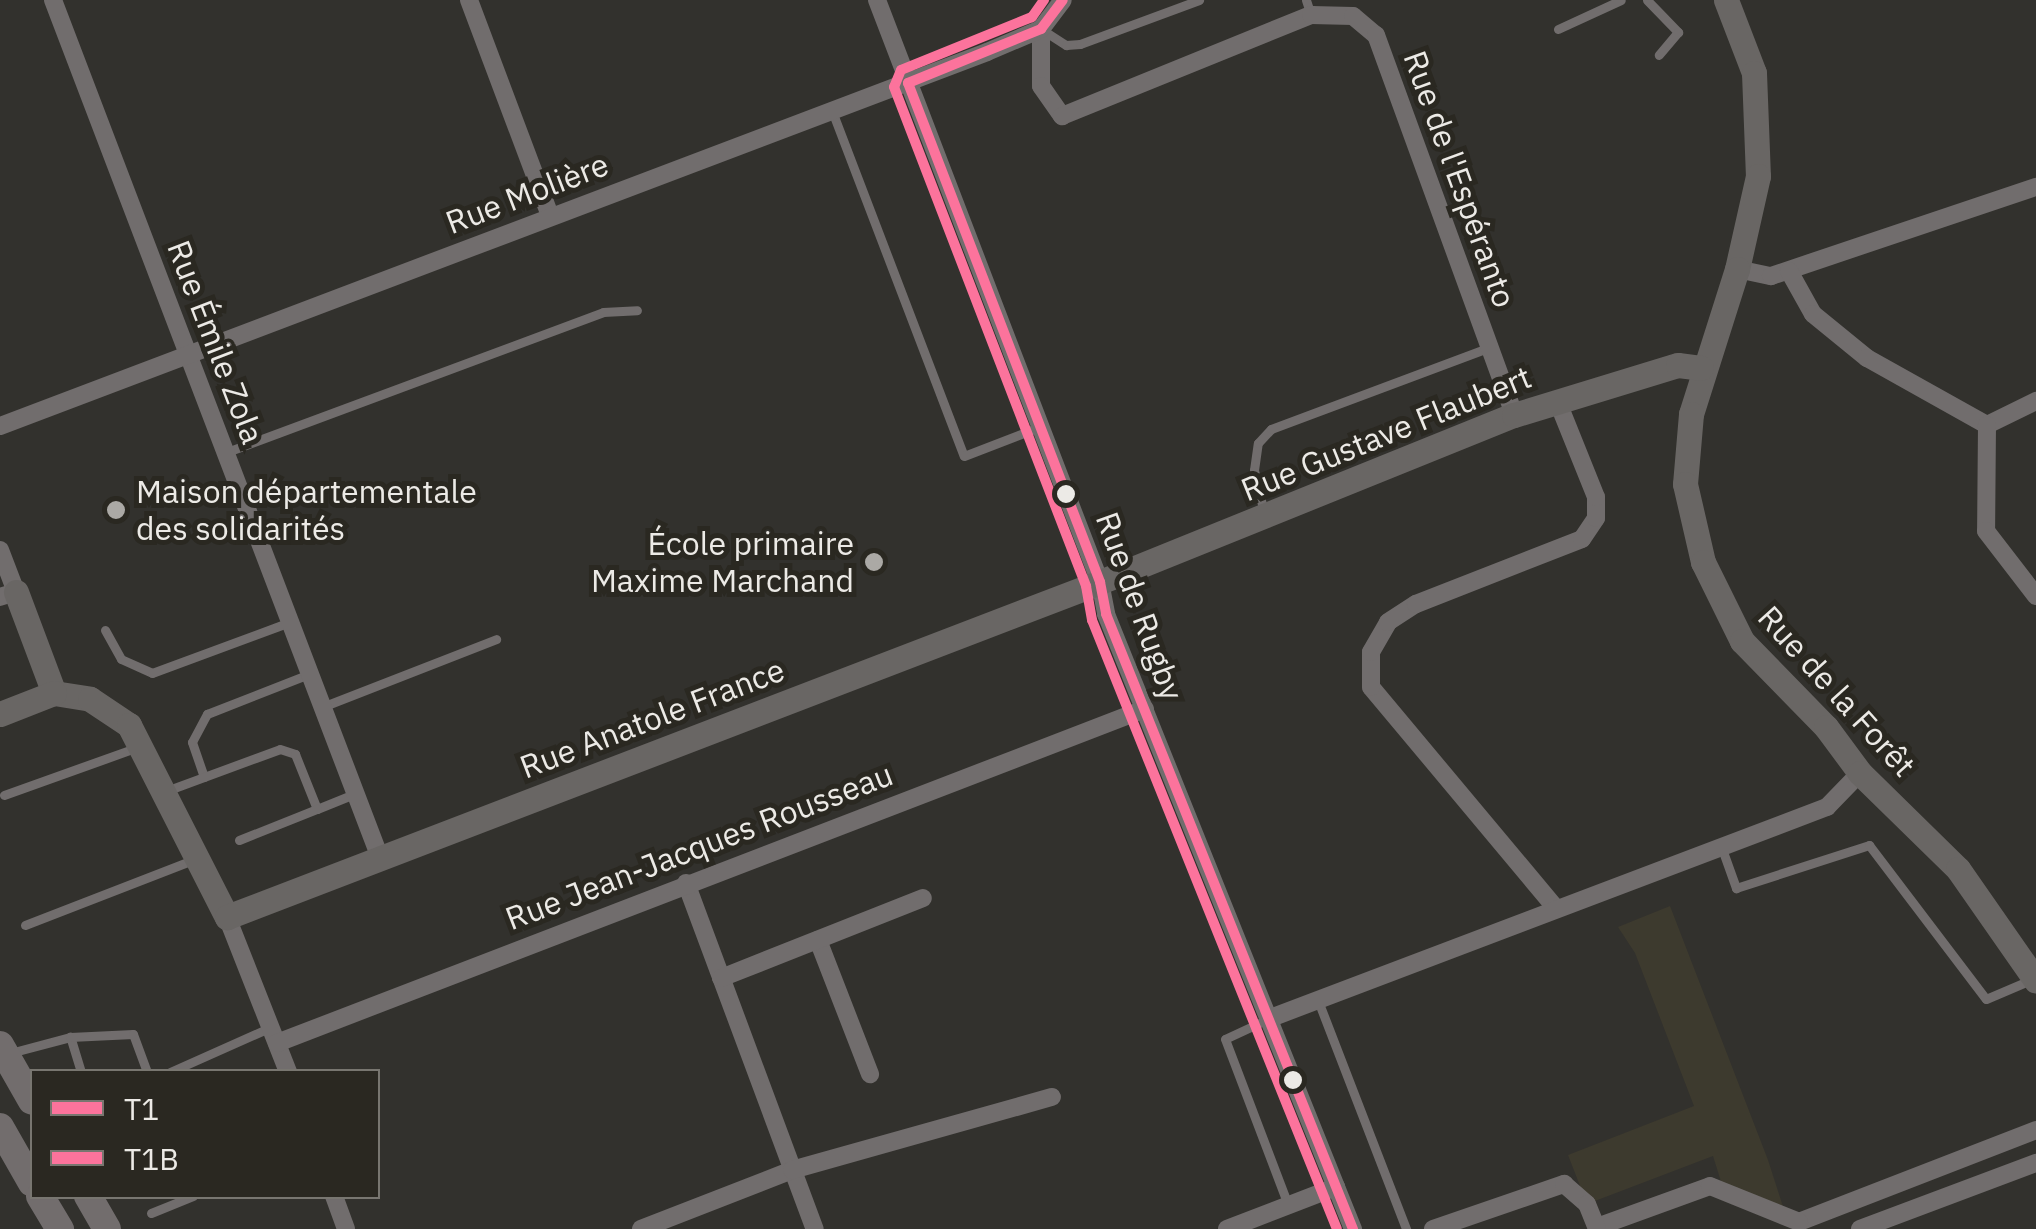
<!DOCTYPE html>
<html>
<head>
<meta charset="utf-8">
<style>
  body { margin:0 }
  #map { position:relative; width:2036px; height:1229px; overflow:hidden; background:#32312d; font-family:"IBM Plex Sans",sans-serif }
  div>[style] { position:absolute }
  .built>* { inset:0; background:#3d3a2e }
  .lane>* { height:9px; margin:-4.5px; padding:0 4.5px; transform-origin:4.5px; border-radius:4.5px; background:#716d6d }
  .street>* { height:18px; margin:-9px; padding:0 9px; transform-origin:9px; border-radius:9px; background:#716d6d }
  .secondary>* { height:25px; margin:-12.5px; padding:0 12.5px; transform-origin:12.5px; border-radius:12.5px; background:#696664 }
  .primary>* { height:28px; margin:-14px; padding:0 14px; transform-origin:14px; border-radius:14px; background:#726d6d }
  .bus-1>* { height:10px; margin:-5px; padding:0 5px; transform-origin:5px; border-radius:5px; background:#fc739c }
  .bus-2>* { height:10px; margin:-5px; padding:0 5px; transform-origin:5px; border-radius:5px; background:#fc739c }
  .dots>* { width:28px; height:28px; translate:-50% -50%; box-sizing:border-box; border:5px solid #2a2821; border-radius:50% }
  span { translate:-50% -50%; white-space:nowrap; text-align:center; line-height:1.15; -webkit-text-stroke:10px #2a2821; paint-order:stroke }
  .street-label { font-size:32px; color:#eceae6 }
  .poi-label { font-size:32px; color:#eceae6 }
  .left { translate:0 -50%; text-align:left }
  .right { translate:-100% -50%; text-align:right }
  .legend { position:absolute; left:30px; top:1069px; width:350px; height:130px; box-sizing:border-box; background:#2a2821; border:2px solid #787670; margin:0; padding:12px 18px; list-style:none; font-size:30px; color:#eceae6 }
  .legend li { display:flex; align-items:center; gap:20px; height:50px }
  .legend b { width:50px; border:2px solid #787670 }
</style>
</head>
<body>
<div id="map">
  <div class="built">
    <i style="clip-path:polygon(1670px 906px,1768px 1160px,1786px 1216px,1723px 1188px,1713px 1156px,1587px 1204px,1568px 1155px,1694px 1106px,1635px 953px,1618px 927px)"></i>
  </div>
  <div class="lane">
    <i style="left:1306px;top:0;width:16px;rotate:72deg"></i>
    <i style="left:1647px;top:0;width:45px;rotate:45.9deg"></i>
    <i style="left:1678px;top:32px;width:30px;rotate:130deg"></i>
    <i style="left:1041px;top:29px;width:30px;rotate:33deg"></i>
    <i style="left:1066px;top:45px;width:14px;rotate:-4deg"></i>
    <i style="left:1080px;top:44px;width:127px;rotate:-20.3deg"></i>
    <i style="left:1558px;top:29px;width:69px;rotate:-24.7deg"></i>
    <i style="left:832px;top:111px;width:369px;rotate:69.1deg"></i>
    <i style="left:964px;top:456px;width:80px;rotate:-21.1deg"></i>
    <i style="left:227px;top:452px;width:401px;rotate:-20.4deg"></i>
    <i style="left:603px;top:312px;width:34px;rotate:-3deg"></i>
    <i style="left:1264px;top:513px;width:44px;rotate:-103.1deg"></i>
    <i style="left:1254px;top:470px;width:27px;rotate:-82deg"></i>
    <i style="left:1258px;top:443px;width:19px;rotate:-47deg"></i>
    <i style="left:1271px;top:429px;width:232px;rotate:-20.5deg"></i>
    <i style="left:105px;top:630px;width:33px;rotate:61deg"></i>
    <i style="left:121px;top:659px;width:34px;rotate:24deg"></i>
    <i style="left:152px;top:673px;width:147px;rotate:-20.3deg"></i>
    <i style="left:322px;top:707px;width:187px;rotate:-21.3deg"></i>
    <i style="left:204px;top:777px;width:37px;rotate:-109deg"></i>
    <i style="left:192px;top:742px;width:32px;rotate:-62deg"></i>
    <i style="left:207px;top:714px;width:110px;rotate:-21.4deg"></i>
    <i style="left:166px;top:791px;width:121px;rotate:-20.2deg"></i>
    <i style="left:280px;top:749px;width:16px;rotate:18deg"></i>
    <i style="left:295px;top:754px;width:59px;rotate:68.2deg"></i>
    <i style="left:317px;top:809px;width:40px;rotate:-22deg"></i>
    <i style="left:4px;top:795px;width:142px;rotate:-19.7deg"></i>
    <i style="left:239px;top:840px;width:84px;rotate:-21.7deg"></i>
    <i style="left:1721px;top:846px;width:45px;rotate:70.3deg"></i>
    <i style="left:1736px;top:888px;width:140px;rotate:-17.9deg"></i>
    <i style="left:1869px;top:845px;width:193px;rotate:52.8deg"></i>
    <i style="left:1986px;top:999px;width:51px;rotate:-23.1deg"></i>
    <i style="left:25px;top:925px;width:182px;rotate:-21.2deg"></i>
    <i style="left:1317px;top:998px;width:248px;rotate:68.9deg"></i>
    <i style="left:1268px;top:1019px;width:47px;rotate:155.1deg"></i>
    <i style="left:1225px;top:1039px;width:178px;rotate:69.2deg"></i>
    <i style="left:10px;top:1053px;width:62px;rotate:-14.9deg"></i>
    <i style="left:81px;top:1072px;width:37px;rotate:-107deg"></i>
    <i style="left:70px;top:1037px;width:63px;rotate:-2.7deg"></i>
    <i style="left:133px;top:1034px;width:40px;rotate:69.8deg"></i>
    <i style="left:170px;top:1072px;width:111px;rotate:-24deg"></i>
    <i style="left:151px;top:1213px;width:45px;rotate:-22deg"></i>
  </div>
  <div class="street">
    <i style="left:53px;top:0;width:915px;rotate:69.13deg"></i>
    <i style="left:469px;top:0;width:231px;rotate:69.4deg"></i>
    <i style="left:877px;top:0;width:623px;rotate:69.04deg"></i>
    <i style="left:1100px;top:582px;width:33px;rotate:79deg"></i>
    <i style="left:1106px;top:614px;width:663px;rotate:68.12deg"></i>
    <i style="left:1041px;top:29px;width:57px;rotate:90deg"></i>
    <i style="left:1041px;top:86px;width:37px;rotate:55deg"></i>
    <i style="left:1062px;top:116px;width:269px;rotate:-22.1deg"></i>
    <i style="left:1311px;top:15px;width:42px;rotate:1.4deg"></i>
    <i style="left:1353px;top:16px;width:30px;rotate:40deg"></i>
    <i style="left:1376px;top:35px;width:404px;rotate:70deg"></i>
    <i style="left:1737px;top:269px;width:35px;rotate:12deg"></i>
    <i style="left:1771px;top:276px;width:280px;rotate:-18.6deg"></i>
    <i style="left:1789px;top:271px;width:49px;rotate:60.8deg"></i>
    <i style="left:1813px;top:314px;width:70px;rotate:39.2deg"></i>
    <i style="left:1867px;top:358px;width:137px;rotate:29.2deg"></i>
    <i style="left:1987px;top:425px;width:55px;rotate:-26.1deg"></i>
    <i style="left:1987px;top:425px;width:106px;rotate:90.5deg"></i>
    <i style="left:1986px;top:531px;width:82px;rotate:52.4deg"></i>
    <i style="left:0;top:426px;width:1055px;rotate:-20.75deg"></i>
    <i style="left:987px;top:52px;width:59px;rotate:-23.1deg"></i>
    <i style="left:1041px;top:29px;width:36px;rotate:-53deg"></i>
    <i style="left:0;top:550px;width:45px;rotate:69.1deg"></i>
    <i style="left:16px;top:592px;width:17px;rotate:163deg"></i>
    <i style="left:686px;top:883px;width:369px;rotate:69.6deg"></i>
    <i style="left:1554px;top:906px;width:285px;rotate:-129.9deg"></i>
    <i style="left:1371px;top:687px;width:35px;rotate:-90deg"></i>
    <i style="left:1371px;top:652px;width:34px;rotate:-60deg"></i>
    <i style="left:1388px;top:622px;width:33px;rotate:-33deg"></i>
    <i style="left:1416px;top:604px;width:178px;rotate:-21.4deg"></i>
    <i style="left:1582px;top:539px;width:25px;rotate:-56deg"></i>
    <i style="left:1596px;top:518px;width:21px;rotate:-90deg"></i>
    <i style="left:1596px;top:497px;width:105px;rotate:-111.9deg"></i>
    <i style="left:227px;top:917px;width:167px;rotate:68.5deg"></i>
    <i style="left:818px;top:940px;width:144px;rotate:68.8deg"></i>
    <i style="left:721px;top:978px;width:217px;rotate:-21.6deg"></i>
    <i style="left:1268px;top:1019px;width:598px;rotate:-20.77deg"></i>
    <i style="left:1827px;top:807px;width:47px;rotate:-45.9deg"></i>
    <i style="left:277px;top:1043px;width:930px;rotate:-21.05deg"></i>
    <i style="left:334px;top:1196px;width:35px;rotate:70deg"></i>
    <i style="left:1799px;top:1222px;width:254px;rotate:-21.2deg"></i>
    <i style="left:1597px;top:1227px;width:120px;rotate:-19.9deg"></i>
    <i style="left:1710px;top:1186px;width:96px;rotate:22deg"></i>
    <i style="left:641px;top:1229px;width:162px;rotate:-21.3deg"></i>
    <i style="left:792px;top:1170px;width:270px;rotate:-15.7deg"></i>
    <i style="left:1227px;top:1229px;width:117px;rotate:-21.1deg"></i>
    <i style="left:1433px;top:1229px;width:139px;rotate:-19deg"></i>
    <i style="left:1564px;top:1184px;width:30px;rotate:41deg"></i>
    <i style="left:1587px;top:1204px;width:27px;rotate:68deg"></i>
    <i style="left:1860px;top:1229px;width:188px;rotate:-20.6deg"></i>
  </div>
  <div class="secondary">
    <i style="left:1726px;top:0;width:78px;rotate:69deg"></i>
    <i style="left:1754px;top:73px;width:103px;rotate:87.8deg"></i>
    <i style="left:1758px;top:176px;width:95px;rotate:102.7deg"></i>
    <i style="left:1737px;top:269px;width:152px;rotate:107.6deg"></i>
    <i style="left:1691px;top:414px;width:70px;rotate:94.9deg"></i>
    <i style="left:1685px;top:484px;width:80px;rotate:77deg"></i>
    <i style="left:1703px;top:562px;width:88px;rotate:63.7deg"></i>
    <i style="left:1742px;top:641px;width:120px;rotate:45.7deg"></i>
    <i style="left:1826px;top:727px;width:57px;rotate:53.5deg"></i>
    <i style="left:1860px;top:773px;width:137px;rotate:44.4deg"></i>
    <i style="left:1958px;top:869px;width:136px;rotate:55.1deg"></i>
    <i style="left:16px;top:592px;width:108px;rotate:69.4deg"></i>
    <i style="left:54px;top:693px;width:36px;rotate:9deg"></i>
    <i style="left:90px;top:699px;width:47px;rotate:33.7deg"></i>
    <i style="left:129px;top:725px;width:216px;rotate:63deg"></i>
    <i style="left:227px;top:917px;width:935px;rotate:-20.99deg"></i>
    <i style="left:1100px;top:582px;width:446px;rotate:-22deg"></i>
    <i style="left:1514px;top:415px;width:171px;rotate:-17deg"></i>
    <i style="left:1678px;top:365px;width:23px;rotate:7deg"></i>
    <i style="left:0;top:714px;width:58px;rotate:-21.3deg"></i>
  </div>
  <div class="primary">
    <i style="left:0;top:1045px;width:64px;rotate:60.3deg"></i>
    <i style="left:0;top:1127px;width:64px;rotate:60.3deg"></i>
    <i style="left:40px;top:1196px;width:39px;rotate:59deg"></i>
    <i style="left:88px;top:1196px;width:38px;rotate:60deg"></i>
  </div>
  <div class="bus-1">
    <i style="left:908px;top:83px;width:535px;rotate:68.95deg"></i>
    <i style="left:1100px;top:582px;width:33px;rotate:79deg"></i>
    <i style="left:1106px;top:614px;width:663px;rotate:68.12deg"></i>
    <i style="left:908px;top:83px;width:144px;rotate:-22.1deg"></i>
    <i style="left:1041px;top:29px;width:36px;rotate:-53deg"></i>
  </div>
  <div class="bus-2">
    <i style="left:1044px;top:0;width:21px;rotate:125deg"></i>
    <i style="left:1032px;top:17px;width:141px;rotate:158deg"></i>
    <i style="left:901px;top:70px;width:18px;rotate:112deg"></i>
    <i style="left:894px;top:87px;width:535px;rotate:68.95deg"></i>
    <i style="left:1086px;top:586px;width:35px;rotate:80deg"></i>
    <i style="left:1092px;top:620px;width:656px;rotate:68.09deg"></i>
  </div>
  <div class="dots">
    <i style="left:1066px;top:494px;background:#eceae6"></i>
    <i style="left:116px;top:510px;background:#aba9a5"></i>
    <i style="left:874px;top:562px;background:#aba9a5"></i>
    <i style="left:1293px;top:1080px;background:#eceae6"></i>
  </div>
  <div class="street-label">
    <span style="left:1460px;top:179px;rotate:70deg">Rue de l'Espéranto</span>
    <span style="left:527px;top:193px;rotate:-21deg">Rue Molière</span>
    <span style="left:216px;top:342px;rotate:69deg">Rue Émile Zola</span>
    <span style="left:1386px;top:433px;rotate:-22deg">Rue Gustave Flaubert</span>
    <span style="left:1140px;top:606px;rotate:70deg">Rue de Rugby</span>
    <span style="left:1837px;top:691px;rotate:48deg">Rue de la Forêt</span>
    <span style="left:652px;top:718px;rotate:-21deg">Rue Anatole France</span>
    <span style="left:699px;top:846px;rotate:-21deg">Rue Jean-Jacques Rousseau</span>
  </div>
  <div class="poi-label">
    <span class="left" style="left:136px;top:510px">Maison départementale<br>des solidarités</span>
    <span class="right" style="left:854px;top:562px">École primaire<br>Maxime Marchand</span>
  </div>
  <ul class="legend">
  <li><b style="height:12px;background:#fc739c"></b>T1</li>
  <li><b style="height:12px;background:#fc739c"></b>T1B</li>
  </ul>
</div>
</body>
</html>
